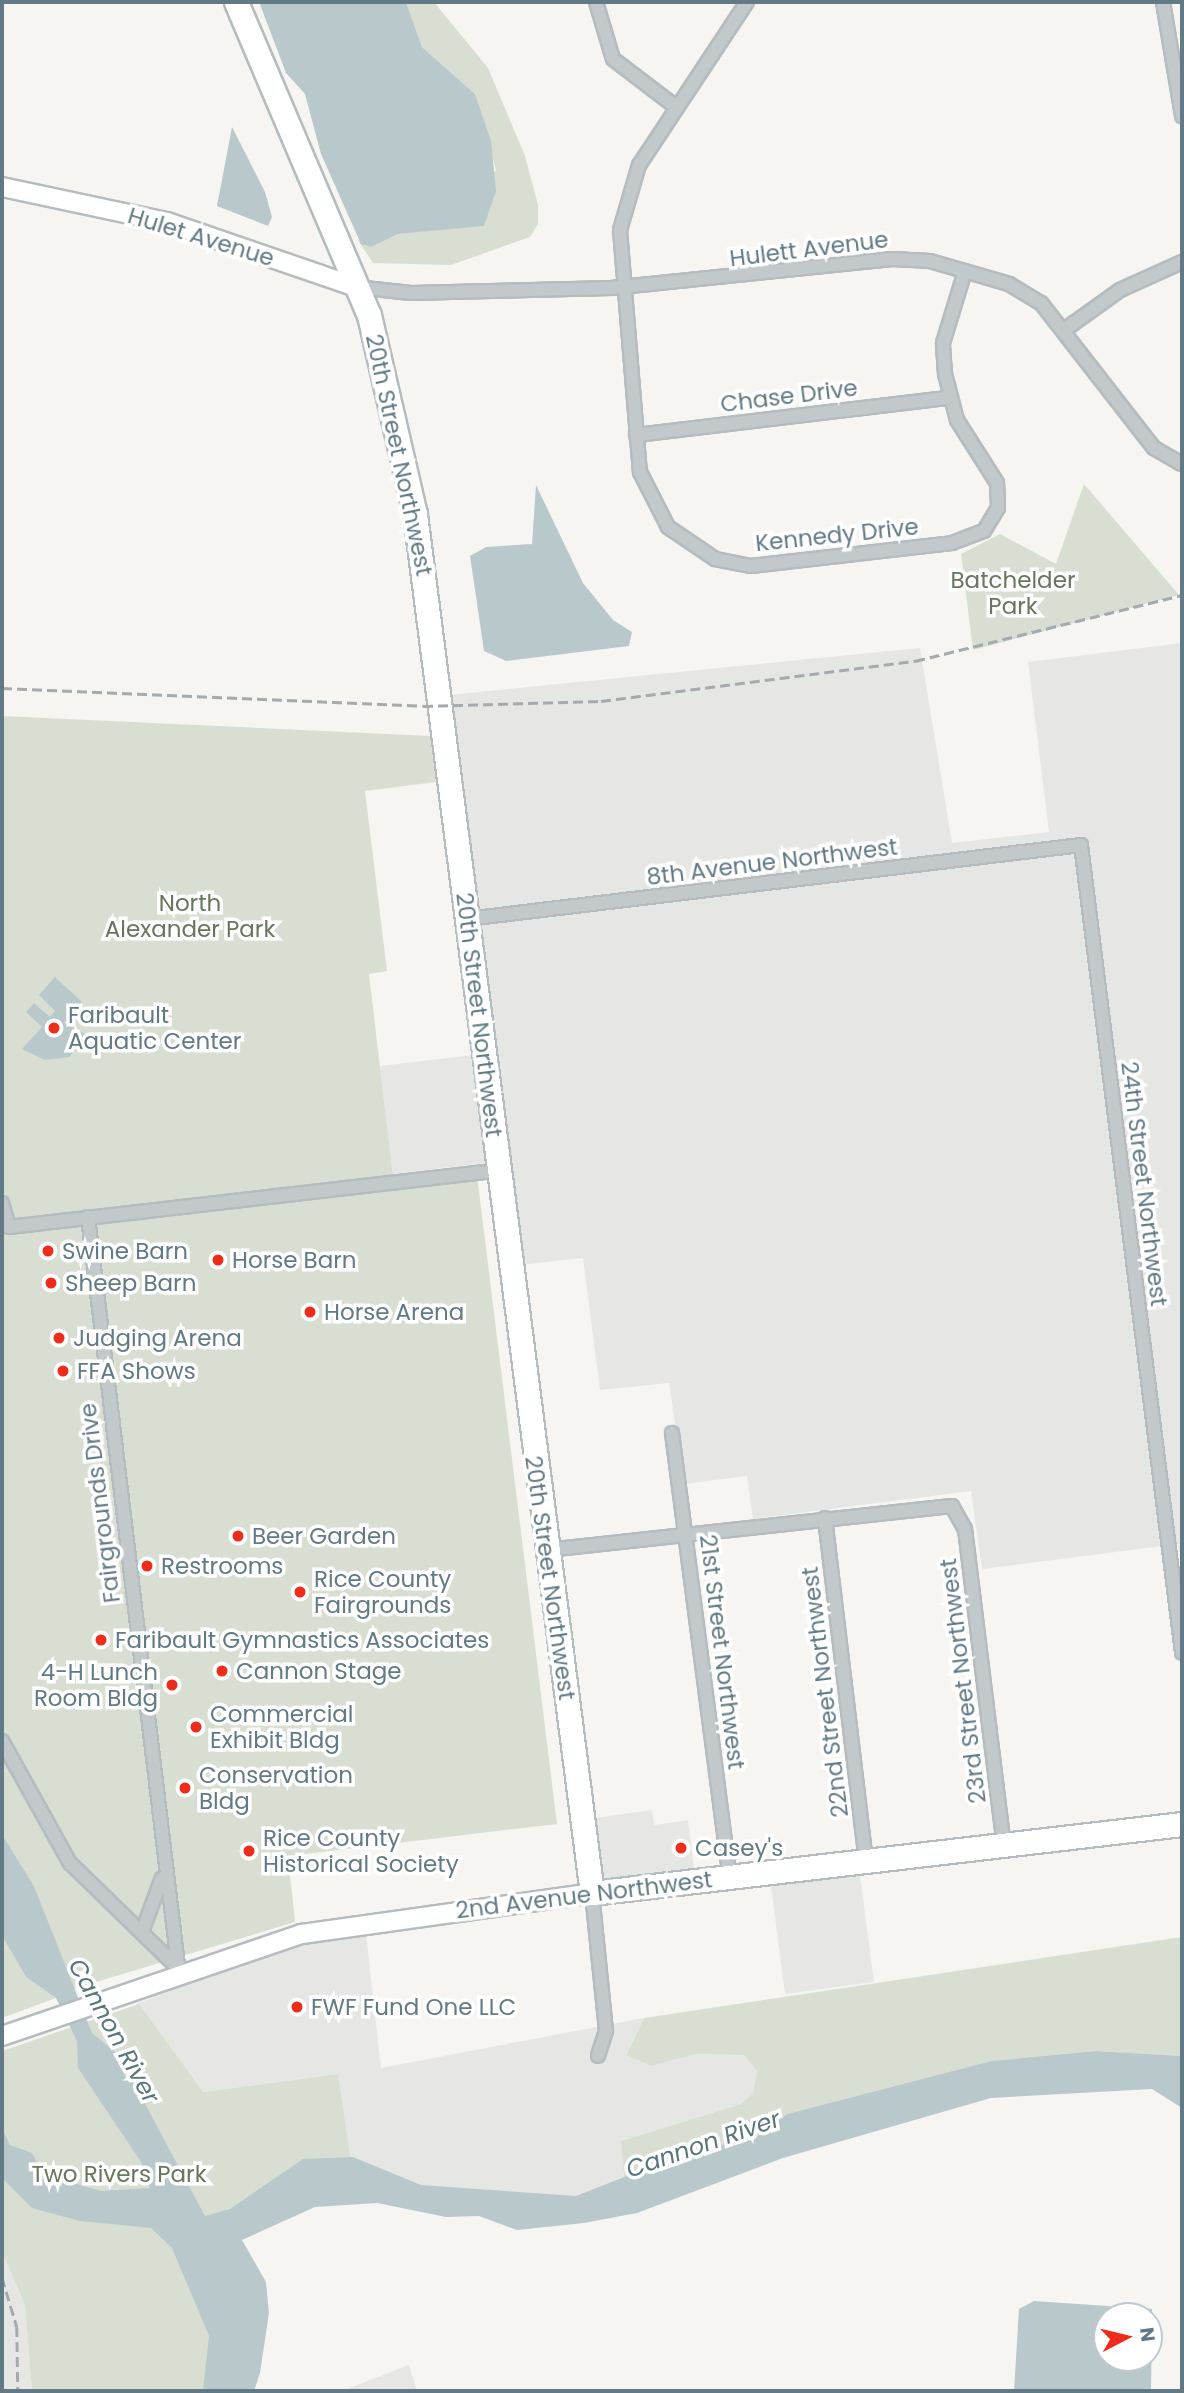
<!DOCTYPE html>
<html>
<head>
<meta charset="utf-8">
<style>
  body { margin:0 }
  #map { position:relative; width:1184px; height:2393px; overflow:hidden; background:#f6f5f2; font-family:Poppins,sans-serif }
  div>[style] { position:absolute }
  .built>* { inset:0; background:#e6e7e5 }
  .green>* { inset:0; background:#d8ded2 }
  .water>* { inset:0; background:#b9c9cb }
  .roads { filter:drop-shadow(2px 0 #b5bcbf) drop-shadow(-2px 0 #b5bcbf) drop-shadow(0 2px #b5bcbf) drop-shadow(0 -2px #b5bcbf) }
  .street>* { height:12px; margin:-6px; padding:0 6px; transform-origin:6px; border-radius:6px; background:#c3c8ca }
  .secondary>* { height:18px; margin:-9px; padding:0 9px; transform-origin:9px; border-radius:9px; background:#fff }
  .highway>* { height:23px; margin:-11.5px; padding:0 11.5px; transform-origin:11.5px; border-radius:11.5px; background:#fff }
  .rail>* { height:2.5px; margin-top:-1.25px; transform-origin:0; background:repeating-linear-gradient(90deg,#a3abaf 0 10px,transparent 0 15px) }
  .dots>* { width:19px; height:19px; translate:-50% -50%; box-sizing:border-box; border:4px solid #fff; border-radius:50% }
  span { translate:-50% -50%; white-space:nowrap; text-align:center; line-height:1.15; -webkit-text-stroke:7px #fff; paint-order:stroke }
  .street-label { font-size:23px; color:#627a85 }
  .park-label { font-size:23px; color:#66775e }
  .poi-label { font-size:23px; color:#627a85 }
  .left { translate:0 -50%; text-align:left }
  .right { translate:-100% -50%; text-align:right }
  .water-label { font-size:24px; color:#59767b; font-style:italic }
  .frame { position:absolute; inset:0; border:4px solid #627a85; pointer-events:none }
  .north { position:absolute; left:1093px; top:2302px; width:70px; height:70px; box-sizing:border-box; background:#fff; border:2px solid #c0cace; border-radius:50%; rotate:83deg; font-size:19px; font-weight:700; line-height:28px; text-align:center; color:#627a85 }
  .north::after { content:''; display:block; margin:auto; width:24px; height:32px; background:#ef2c19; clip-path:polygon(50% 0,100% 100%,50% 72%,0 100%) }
</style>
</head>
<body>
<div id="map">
  <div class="built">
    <i style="clip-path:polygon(1182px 643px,1182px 1573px,1178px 1544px,982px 1569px,971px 1491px,753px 1519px,747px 1476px,684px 1484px,669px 1383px,600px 1390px,583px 1258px,519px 1265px,449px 695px,920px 648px,952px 843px,1049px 832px,1028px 662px)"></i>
    <i style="clip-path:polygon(481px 1054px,494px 1162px,392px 1174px,380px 1066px)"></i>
    <i style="clip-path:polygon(652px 1810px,654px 1825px,688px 1820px,696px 1886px,599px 1897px,587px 1819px)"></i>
    <i style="clip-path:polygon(859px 1867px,874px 1982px,785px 1994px,770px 1879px)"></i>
    <i style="clip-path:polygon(366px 1933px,381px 2068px,644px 2018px,626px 2054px,650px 2066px,696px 2054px,744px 2055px,757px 2071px,753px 2093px,741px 2104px,621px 2141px,625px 2191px,540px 2204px,353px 2176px,337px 2074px,203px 2092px,136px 2004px,298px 1942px)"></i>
    <i style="clip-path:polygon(2px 2252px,25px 2305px,32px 2391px,2px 2391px)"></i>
    <i style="clip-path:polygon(409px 2365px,417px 2391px,342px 2391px)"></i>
  </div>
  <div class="green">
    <i style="clip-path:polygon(406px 2px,434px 2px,488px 68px,525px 156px,538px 205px,538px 224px,530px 237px,451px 265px,373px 263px,357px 239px,366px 246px,398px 234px,446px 229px,496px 170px,475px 94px,422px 47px)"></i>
    <i style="clip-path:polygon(1084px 484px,1179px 595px,973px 650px,961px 554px,1000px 534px,1056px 564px)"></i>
    <i style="clip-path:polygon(2px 716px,430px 736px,436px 782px,365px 791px,387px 971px,369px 974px,393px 1177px,476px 1167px,557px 1824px,288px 1856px,295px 1922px,73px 1989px,34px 1886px,2px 1834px)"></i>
    <i style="clip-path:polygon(2px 1936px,26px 1977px,56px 1998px,2px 2018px)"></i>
    <i style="clip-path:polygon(1182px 1937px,1182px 2056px,1096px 2051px,991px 2061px,787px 2114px,754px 2139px,693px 2150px,624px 2178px,621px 2141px,741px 2104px,753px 2093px,757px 2071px,744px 2055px,696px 2054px,651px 2066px,626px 2055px,644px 2018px)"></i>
    <i style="clip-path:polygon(139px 2004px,203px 2092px,338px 2074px,353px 2176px,215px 2242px,239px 2391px,32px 2391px,25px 2305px,2px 2252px,2px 2051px)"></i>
  </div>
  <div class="water">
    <i style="clip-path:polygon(259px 2px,406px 2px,422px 47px,475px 94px,491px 141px,496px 191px,484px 226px,398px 234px,371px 247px,361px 244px,321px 154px,305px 94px,286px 73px)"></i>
    <i style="clip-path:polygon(232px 127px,265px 192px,272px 217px,268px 226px,217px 206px)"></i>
    <i style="clip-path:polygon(536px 485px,583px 583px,613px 620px,632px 632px,629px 646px,506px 661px,484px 651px,470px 556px,486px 547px,532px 544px)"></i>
    <i style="clip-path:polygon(55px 977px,82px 1002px,64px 1023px,89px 1036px,69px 1057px,45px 1060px,22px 1049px,42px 1027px,26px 1012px,34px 1003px,50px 1017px,55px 1011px,39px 995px)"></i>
    <i style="clip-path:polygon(2px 1834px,34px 1886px,92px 2033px,119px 2055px,205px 2216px,230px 2209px,303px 2159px,353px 2157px,421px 2185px,576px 2196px,693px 2150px,754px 2139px,787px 2114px,991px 2061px,1096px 2051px,1182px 2056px,1182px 2108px,1152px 2089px,991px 2098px,783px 2158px,637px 2213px,584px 2223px,517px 2230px,479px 2216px,446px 2217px,377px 2203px,315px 2207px,242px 2240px,266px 2282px,269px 2313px,260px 2373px,254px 2391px,203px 2391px,209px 2336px,172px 2248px,151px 2228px,80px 2221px,32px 2208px,2px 2178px,2px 2128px,10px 2145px,32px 2153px,45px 2175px,101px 2191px,150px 2188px,141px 2162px,78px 2068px,77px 2041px,56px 1998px,26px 1977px,2px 1936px)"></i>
    <i style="clip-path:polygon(evenodd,1034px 2301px,1152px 2309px,1151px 2391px,1014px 2391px,1019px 2309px,1034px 2301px,1149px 2316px,1149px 2358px,1107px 2358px,1107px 2316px,1149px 2316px)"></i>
  </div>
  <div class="roads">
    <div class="street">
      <i style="left:596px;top:2px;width:59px;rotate:73.4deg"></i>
      <i style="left:613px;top:59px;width:79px;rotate:37.3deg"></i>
      <i style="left:747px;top:2px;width:196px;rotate:123.5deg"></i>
      <i style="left:639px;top:165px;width:68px;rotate:106.3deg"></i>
      <i style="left:620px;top:230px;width:243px;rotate:85.3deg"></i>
      <i style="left:640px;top:472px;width:62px;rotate:63deg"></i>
      <i style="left:668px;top:527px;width:57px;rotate:34.2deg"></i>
      <i style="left:715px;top:559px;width:37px;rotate:11deg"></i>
      <i style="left:751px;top:566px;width:202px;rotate:-6.5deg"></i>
      <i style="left:952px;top:543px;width:34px;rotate:-21deg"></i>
      <i style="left:984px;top:531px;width:27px;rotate:-59deg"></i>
      <i style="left:998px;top:508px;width:25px;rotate:-92deg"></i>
      <i style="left:997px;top:483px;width:75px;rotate:-122.4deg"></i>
      <i style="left:957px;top:420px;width:48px;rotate:-104.6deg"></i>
      <i style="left:945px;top:374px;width:31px;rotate:-94deg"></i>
      <i style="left:943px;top:343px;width:75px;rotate:-73deg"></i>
      <i style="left:1163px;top:2px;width:116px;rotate:80.5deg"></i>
      <i style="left:356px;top:287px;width:55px;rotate:6.2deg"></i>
      <i style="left:411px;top:293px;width:200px;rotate:-1.4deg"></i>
      <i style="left:611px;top:288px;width:283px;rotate:-5.9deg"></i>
      <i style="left:893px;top:259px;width:37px;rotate:3deg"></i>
      <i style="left:930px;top:261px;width:82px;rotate:16.2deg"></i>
      <i style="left:1009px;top:284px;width:37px;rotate:31deg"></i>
      <i style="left:1041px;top:303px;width:184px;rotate:52.1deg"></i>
      <i style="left:1154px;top:448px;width:32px;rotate:30deg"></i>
      <i style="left:1067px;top:328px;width:65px;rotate:-35.6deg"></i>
      <i style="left:1120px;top:290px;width:68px;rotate:-24.3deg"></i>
      <i style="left:636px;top:435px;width:313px;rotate:-6.8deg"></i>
      <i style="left:467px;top:919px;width:618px;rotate:-6.87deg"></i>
      <i style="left:1081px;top:845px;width:814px;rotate:82.87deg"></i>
      <i style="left:2px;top:1203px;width:25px;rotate:74deg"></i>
      <i style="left:9px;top:1227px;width:492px;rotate:-6.6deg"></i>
      <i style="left:88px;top:1217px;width:761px;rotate:83.14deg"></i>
      <i style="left:672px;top:1433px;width:448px;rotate:82.6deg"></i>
      <i style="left:825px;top:1518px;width:345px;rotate:83.2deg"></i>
      <i style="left:547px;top:1550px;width:407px;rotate:-6.2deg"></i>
      <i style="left:952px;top:1506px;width:26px;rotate:61deg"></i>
      <i style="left:965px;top:1529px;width:318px;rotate:83deg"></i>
      <i style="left:2px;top:1741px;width:140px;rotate:60.9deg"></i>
      <i style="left:70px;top:1863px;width:145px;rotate:44.2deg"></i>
      <i style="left:592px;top:1893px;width:139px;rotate:84.2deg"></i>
      <i style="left:606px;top:2031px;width:26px;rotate:108deg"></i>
      <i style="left:143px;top:1929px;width:54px;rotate:-69.6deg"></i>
    </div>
    <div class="secondary">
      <i style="left:2px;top:187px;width:169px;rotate:12deg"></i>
      <i style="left:167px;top:222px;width:200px;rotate:19deg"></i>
      <i style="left:2px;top:2036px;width:317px;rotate:-18.8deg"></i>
      <i style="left:302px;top:1934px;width:293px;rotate:-8deg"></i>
    </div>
    <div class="highway">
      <i style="left:236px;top:2px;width:340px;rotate:67deg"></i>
      <i style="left:369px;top:315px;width:204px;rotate:77deg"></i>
      <i style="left:415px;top:514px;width:1390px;rotate:82.69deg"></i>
      <i style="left:592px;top:1893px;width:594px;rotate:-6.67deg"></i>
    </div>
  </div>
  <div class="rail">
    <i style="left:2px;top:688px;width:421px;rotate:2.4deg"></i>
    <i style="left:423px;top:706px;width:178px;rotate:-1.6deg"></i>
    <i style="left:601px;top:701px;width:317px;rotate:-7.3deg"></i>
    <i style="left:915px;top:661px;width:275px;rotate:-13.9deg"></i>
    <i style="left:2px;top:2277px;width:52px;rotate:73.3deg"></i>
    <i style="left:17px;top:2327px;width:64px;rotate:89.1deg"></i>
  </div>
  <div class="dots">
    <i style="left:54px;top:1028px;background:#ef2c19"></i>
    <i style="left:48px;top:1251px;background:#ef2c19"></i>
    <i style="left:218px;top:1260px;background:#ef2c19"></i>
    <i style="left:51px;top:1283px;background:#ef2c19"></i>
    <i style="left:310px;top:1312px;background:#ef2c19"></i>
    <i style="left:59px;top:1338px;background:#ef2c19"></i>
    <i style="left:63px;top:1371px;background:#ef2c19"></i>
    <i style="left:238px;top:1536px;background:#ef2c19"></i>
    <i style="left:147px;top:1566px;background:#ef2c19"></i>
    <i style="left:300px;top:1592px;background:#ef2c19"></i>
    <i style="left:101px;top:1640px;background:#ef2c19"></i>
    <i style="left:222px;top:1671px;background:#ef2c19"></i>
    <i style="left:172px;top:1685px;background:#ef2c19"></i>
    <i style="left:196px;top:1727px;background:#ef2c19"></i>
    <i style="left:185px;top:1788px;background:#ef2c19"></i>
    <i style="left:681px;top:1848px;background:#ef2c19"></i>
    <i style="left:249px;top:1851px;background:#ef2c19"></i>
    <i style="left:297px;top:2007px;background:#ef2c19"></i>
  </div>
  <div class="street-label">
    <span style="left:201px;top:237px;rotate:17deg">Hulet Avenue</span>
    <span style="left:809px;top:249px;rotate:-7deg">Hulett Avenue</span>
    <span style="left:789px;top:396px;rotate:-7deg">Chase Drive</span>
    <span style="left:399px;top:455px;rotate:78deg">20th Street Northwest</span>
    <span style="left:837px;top:535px;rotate:-6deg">Kennedy Drive</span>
    <span style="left:772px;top:862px;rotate:-7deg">8th Avenue Northwest</span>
    <span style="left:479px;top:1015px;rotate:83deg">20th Street Northwest</span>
    <span style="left:1144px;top:1184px;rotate:83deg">24th Street Northwest</span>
    <span style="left:100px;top:1503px;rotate:-97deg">Fairgrounds Drive</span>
    <span style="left:550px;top:1578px;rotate:82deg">20th Street Northwest</span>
    <span style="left:722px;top:1652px;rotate:83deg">21st Street Northwest</span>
    <span style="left:963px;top:1681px;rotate:-97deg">23rd Street Northwest</span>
    <span style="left:825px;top:1692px;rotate:-97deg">22nd Street Northwest</span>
    <span style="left:584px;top:1895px;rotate:-7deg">2nd Avenue Northwest</span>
  </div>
  <div class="park-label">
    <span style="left:1013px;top:593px">Batchelder<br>Park</span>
    <span style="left:190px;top:916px">North<br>Alexander Park</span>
    <span style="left:119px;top:2174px">Two Rivers Park</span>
  </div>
  <div class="poi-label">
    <span class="left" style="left:68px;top:1028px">Faribault<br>Aquatic Center</span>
    <span class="left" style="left:62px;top:1251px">Swine Barn</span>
    <span class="left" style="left:232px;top:1260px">Horse Barn</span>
    <span class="left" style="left:65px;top:1283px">Sheep Barn</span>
    <span class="left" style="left:324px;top:1312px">Horse Arena</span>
    <span class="left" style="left:73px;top:1338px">Judging Arena</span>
    <span class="left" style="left:77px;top:1371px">FFA Shows</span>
    <span class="left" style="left:252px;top:1536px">Beer Garden</span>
    <span class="left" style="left:161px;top:1566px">Restrooms</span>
    <span class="left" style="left:314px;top:1592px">Rice County<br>Fairgrounds</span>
    <span class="left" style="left:115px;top:1640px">Faribault Gymnastics Associates</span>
    <span class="left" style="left:236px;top:1671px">Cannon Stage</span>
    <span class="right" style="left:158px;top:1685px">4-H Lunch<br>Room Bldg</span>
    <span class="left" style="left:210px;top:1727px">Commercial<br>Exhibit Bldg</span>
    <span class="left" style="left:199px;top:1788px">Conservation<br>Bldg</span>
    <span class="left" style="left:263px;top:1851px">Rice County<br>Historical Society</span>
    <span class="left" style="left:695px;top:1848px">Casey's</span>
    <span class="left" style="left:311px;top:2007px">FWF Fund One LLC</span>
  </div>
  <div class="water-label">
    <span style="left:114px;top:2031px;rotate:61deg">Cannon River</span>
    <span style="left:703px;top:2144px;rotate:-19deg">Cannon River</span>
  </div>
  <div class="frame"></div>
  <div class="north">N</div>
</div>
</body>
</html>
